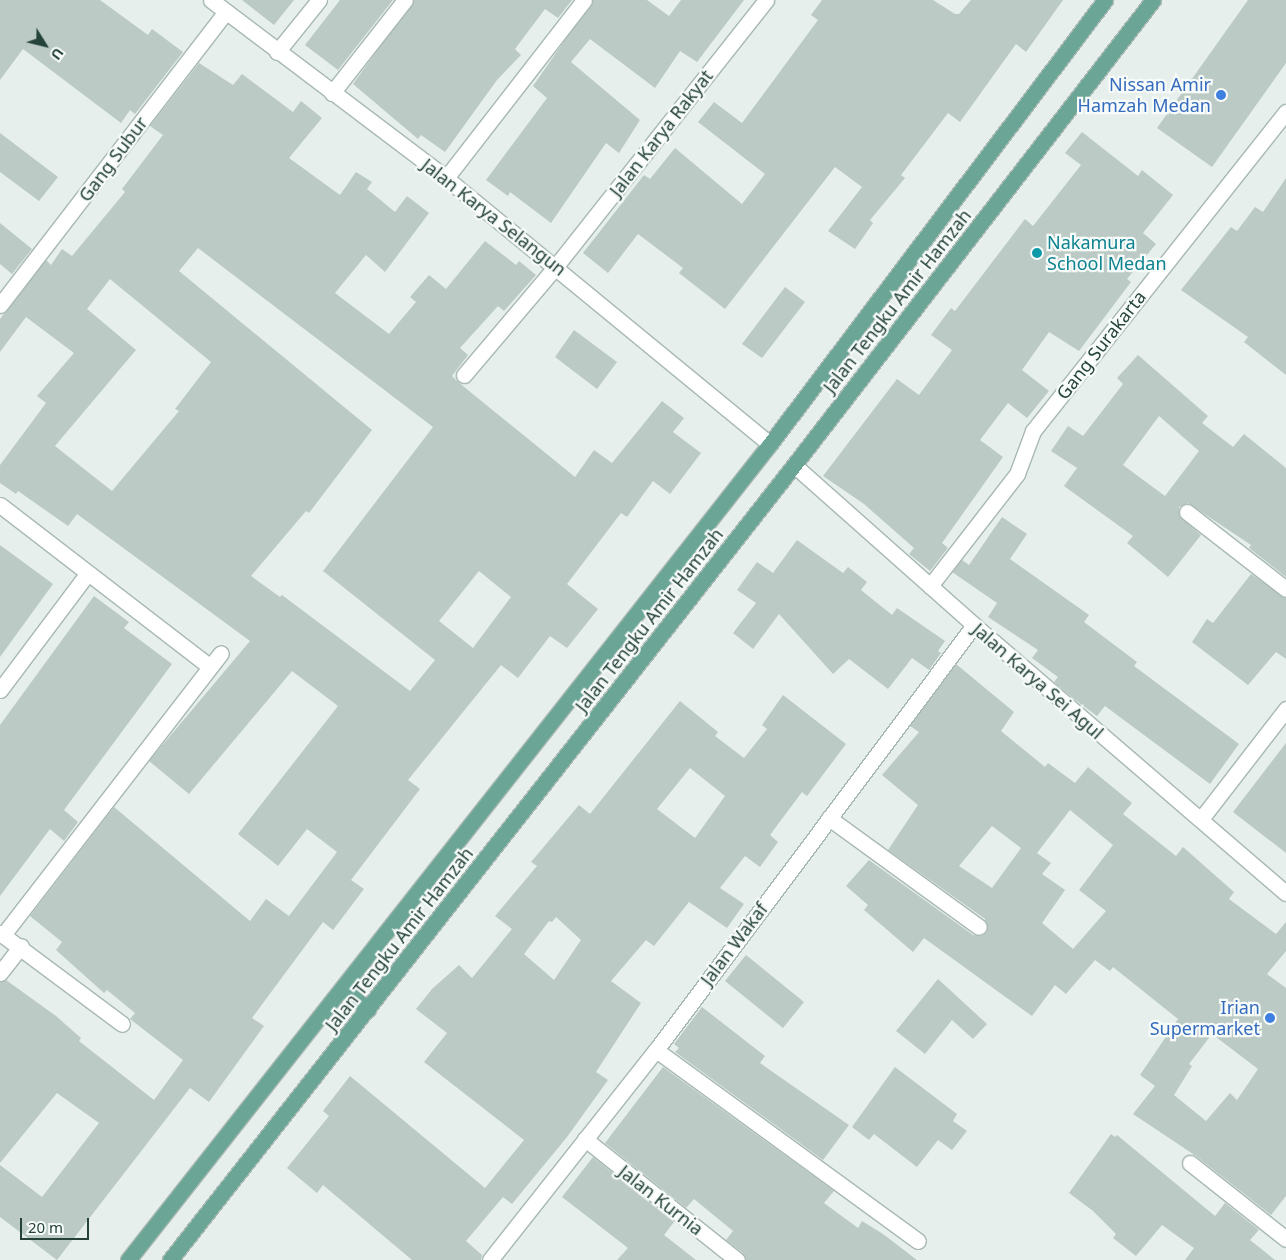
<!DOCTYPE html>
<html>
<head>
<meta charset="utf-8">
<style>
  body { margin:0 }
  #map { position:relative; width:1286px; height:1260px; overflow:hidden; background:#e6efeb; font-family:"Noto Sans",sans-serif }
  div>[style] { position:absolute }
  .building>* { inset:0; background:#bbcac4 }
  .roads { filter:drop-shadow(1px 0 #a8b8b2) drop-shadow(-1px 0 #a8b8b2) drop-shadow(0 1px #a8b8b2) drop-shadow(0 -1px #a8b8b2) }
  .minor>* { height:15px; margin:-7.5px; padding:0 7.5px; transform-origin:7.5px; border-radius:7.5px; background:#fff }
  .tertiary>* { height:15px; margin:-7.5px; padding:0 7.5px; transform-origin:7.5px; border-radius:7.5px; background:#fff }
  .secondary>* { height:15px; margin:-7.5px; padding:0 7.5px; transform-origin:7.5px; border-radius:7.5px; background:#fff }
  .primary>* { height:15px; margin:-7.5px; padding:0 7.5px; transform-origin:7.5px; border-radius:7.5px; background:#6aa596 }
  .dots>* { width:14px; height:14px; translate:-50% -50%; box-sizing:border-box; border:2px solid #f7fbf9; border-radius:50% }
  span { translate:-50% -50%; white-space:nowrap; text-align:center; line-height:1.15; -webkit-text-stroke:4.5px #f7fbf9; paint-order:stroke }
  .shop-label { font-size:18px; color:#366cbe }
  .right { translate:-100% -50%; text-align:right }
  .street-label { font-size:18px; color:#24423a }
  .culture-label { font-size:18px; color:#0d838f }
  .left { translate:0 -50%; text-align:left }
  .north { position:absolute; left:20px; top:20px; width:50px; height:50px; -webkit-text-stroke:4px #f7fbf9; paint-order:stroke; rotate:126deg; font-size:14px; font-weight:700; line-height:20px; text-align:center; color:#24423a }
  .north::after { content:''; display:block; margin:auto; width:18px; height:22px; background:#24423a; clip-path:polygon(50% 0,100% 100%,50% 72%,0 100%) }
  .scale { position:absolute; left:20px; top:1218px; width:69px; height:22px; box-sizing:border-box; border:2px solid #24423a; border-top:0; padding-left:6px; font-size:15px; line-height:18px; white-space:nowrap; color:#24423a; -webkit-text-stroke:4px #f7fbf9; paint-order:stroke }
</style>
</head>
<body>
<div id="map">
  <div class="building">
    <i style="clip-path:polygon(0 0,100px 0,148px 35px,152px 29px,183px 52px,135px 114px,130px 110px,121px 123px,23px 49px,0 80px)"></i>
    <i style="clip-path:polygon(242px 0,294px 0,274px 25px)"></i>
    <i style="clip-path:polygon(340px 0,393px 0,338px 70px,305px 45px)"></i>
    <i style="clip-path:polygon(414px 0,572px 0,558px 18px,545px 9px,515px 49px,521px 55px,497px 80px,445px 152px,421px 135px,418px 139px,353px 84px)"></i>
    <i style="clip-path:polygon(593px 0,647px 0,669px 16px,681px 0,744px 0,697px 62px,680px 51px,655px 88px,590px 39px,571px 62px,640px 120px,619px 153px,606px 143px,551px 223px,510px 192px,508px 196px,486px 180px,547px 98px,533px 86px)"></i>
    <i style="clip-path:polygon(822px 0,933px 0,955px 14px,959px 14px,971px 0,1063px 0,1026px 52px,1016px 44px,960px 122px,948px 113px,901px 175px,905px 178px,870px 220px,873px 223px,855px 249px,828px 231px,862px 187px,835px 167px,725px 309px,679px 273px,683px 268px,638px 234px,608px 273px,583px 253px,644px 175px,650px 179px,675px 148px,742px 204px,765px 174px,698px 122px,714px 102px,742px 123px,818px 20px,811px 15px)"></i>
    <i style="clip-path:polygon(1248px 0,1286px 0,1286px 63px,1212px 167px,1157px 128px)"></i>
    <i style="clip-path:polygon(evenodd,199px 63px,233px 85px,242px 74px,293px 112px,301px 101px,322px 118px,289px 158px,340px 195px,356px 172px,372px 182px,367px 189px,395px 212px,407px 196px,429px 213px,385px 272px,366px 255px,335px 293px,389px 334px,416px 302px,410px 297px,429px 275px,446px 289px,485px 241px,516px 265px,519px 261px,536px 275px,504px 311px,498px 306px,460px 348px,468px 355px,452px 376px,458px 382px,575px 477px,594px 450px,612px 463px,662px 401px,684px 418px,673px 432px,701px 453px,670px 494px,653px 481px,627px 517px,621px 513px,567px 584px,598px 609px,567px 648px,550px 636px,518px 678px,501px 665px,408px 780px,420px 789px,351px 880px,364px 889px,333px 930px,323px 922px,252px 1018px,264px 1026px,209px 1102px,190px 1088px,57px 1260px,0 1217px,0 1165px,42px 1197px,99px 1123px,57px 1093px,0 1163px,0 982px,6px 980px,56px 1016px,81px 1038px,79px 1041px,154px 1100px,183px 1060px,130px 1019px,135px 1013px,107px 990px,104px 993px,56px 950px,62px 942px,30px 916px,114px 807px,250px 921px,266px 899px,289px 916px,337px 852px,307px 829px,278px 866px,238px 834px,338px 706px,292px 671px,189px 794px,149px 761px,250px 641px,77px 514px,68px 526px,18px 491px,16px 494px,0 483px,0 465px,46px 403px,37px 396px,74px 353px,26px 317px,0 352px,0 319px,46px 260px,51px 265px,62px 249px,72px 256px,125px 192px,122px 189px,163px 135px,150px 126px,199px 63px,198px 248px,433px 427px,323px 571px,435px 660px,410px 691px,282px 595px,280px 597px,251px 576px,306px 511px,309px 513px,372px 430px,179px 271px,198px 248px,199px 63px,110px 279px,211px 362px,175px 409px,179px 411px,112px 491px,55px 446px,136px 350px,87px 309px,110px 279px,199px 63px,479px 571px,511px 597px,473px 648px,439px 621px,479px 571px)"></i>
    <i style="clip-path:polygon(1082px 132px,1138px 176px,1142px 170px,1173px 195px,1143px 233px,1156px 244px,1127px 279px,1131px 282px,1079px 351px,1049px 332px,1022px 370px,1049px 391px,1027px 418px,1008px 403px,980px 440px,1003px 457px,942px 543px,948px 548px,930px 571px,909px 554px,914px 548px,864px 504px,823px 476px,897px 379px,919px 395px,952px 350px,931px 335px,951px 308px,955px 311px,1025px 219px,1033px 226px,1081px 165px,1065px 153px)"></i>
    <i style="clip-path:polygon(0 133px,58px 177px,39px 201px,0 172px)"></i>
    <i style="clip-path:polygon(1286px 178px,1286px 375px,1244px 342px,1248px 337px,1181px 290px,1231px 227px,1237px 231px,1255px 207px,1263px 212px)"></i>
    <i style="clip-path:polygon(0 223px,32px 249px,12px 274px,0 264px)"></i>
    <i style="clip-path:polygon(785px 287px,805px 302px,762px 358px,742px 344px)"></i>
    <i style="clip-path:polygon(574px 330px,617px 362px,597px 389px,555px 357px)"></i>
    <i style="clip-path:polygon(evenodd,1138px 355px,1208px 416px,1202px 423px,1233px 447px,1244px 434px,1286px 468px,1286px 577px,1249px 548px,1251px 545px,1188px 503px,1179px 507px,1179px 516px,1201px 535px,1168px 577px,1127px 543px,1133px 536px,1064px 486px,1077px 468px,1051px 451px,1068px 426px,1083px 436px,1123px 384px,1117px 378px,1138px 355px,1159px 416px,1199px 451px,1165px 496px,1123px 465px,1159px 416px)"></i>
    <i style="clip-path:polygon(1002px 517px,1027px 534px,1010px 559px,1089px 615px,1084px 622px,1137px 662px,1134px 666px,1239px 744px,1210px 784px,1105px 706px,1097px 716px,1074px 699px,1054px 682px,1058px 677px,1032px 658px,1038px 650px,988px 617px,997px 603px,952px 572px,962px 560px,969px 565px)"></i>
    <i style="clip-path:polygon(797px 540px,843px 573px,848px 567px,867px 582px,861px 590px,892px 615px,897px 608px,945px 641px,938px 651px,941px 653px,929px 670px,912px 658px,888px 689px,849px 659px,833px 674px,779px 614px,753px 649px,733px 633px,756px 603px,737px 590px,757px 562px,773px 573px)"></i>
    <i style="clip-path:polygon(0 545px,53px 584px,0 657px)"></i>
    <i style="clip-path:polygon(1251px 574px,1286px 598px,1286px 659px,1276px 652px,1248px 685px,1192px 642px,1207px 619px,1213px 623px)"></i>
    <i style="clip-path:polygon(94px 596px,129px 622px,124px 628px,172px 664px,64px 810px,78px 822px,64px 841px,50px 829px,0 896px,0 725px)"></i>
    <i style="clip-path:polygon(evenodd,956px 664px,1014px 712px,1001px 731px,1045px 767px,1048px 763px,1075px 783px,1088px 767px,1132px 803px,1123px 814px,1176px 856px,1183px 847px,1234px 892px,1229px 899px,1276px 934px,1286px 922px,1286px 951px,1267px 974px,1286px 988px,1286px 1196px,1271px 1215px,1196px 1156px,1133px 1114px,1155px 1086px,1140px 1075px,1178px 1019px,1113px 967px,1110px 971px,1095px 960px,1066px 994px,1055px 985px,1032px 1016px,924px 938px,913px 952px,864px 910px,868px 905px,846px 886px,869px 860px,973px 935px,982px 936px,987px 932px,985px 919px,888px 850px,918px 805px,882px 775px,919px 732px,910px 726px,956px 664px,1070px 810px,1113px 845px,1079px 890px,1106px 911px,1073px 949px,1042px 923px,1065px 890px,1042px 874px,1051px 863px,1037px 853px,1070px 810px,956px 664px,992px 826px,1021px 848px,992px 888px,959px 866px,992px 826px,956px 664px,1212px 1034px,1258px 1069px,1237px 1100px,1230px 1093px,1206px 1121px,1174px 1095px,1192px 1066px,1189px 1064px,1212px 1034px)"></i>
    <i style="clip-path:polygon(evenodd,783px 695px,846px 744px,807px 796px,802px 792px,770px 835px,778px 842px,760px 867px,745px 856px,720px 888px,744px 904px,727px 928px,689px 902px,654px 946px,646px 940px,611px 981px,641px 1003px,596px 1072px,608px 1080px,567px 1137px,512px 1204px,503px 1197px,466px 1241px,482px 1255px,481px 1260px,412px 1260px,323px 1185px,317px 1193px,287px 1168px,329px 1116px,323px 1111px,350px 1076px,485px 1188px,524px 1140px,424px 1062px,447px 1033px,416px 1009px,432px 989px,459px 965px,472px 978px,512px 929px,495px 916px,537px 866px,531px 862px,579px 805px,590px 814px,680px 701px,718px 732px,715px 736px,744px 758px,767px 729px,762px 725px,783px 695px,690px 768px,725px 796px,695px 838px,657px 809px,690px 768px,783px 695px,556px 917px,581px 940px,554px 980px,524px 954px,549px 921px,552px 922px,556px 917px)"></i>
    <i style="clip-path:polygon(1286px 743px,1286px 853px,1233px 812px)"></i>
    <i style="clip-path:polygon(746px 955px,804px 1002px,783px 1028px,725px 981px)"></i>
    <i style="clip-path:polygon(938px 979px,987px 1024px,973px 1039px,952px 1020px,925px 1054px,896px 1031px)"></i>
    <i style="clip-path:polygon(702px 1007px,765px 1056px,760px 1063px,849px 1125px,823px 1160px,675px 1052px,679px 1048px,674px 1044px)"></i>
    <i style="clip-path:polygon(663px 1067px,834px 1191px,824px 1203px,858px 1228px,862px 1221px,883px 1234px,917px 1260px,746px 1260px,743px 1253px,726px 1240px,733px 1231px,694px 1199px,686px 1208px,605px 1143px)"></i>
    <i style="clip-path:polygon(895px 1067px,957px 1114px,953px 1121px,967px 1131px,952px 1150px,938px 1140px,917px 1167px,874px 1134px,869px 1140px,852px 1127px)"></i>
    <i style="clip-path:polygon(1111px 1134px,1115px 1137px,1117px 1135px,1215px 1216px,1225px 1203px,1259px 1230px,1250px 1240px,1275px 1260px,1185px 1260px,1194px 1248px,1162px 1225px,1136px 1256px,1113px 1238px,1116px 1234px,1093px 1211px,1069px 1193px)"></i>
    <i style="clip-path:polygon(593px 1157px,674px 1222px,664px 1235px,696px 1260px,617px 1260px,628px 1248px,562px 1197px)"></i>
  </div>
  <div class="roads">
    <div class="minor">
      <i style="left:277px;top:52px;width:67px;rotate:-51.1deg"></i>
      <i style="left:332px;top:93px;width:118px;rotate:-51.9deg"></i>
      <i style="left:446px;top:178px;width:225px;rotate:-52.2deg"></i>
      <i style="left:0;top:305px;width:370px;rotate:-52.4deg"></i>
      <i style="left:464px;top:375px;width:143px;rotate:-49.8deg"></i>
      <i style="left:556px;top:266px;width:339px;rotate:-51.7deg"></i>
      <i style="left:0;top:505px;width:265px;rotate:37.6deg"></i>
      <i style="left:1187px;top:512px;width:125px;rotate:37.9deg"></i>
      <i style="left:930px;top:586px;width:142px;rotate:-52.2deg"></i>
      <i style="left:1017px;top:474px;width:46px;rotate:-69.6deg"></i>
      <i style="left:1033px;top:431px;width:407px;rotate:-51.6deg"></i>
      <i style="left:0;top:690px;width:145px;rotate:-53.1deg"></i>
      <i style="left:829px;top:818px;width:185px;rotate:36deg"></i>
      <i style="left:1201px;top:819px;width:139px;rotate:-52.3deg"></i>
      <i style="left:0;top:933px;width:152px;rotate:36.7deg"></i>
      <i style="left:3px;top:935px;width:356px;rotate:-52.3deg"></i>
      <i style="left:0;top:973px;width:34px;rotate:-52deg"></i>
      <i style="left:656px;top:1050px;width:324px;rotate:36.1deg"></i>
      <i style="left:585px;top:1139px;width:194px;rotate:38.5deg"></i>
      <i style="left:1190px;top:1163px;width:122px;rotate:38.4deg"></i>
      <i style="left:490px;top:1260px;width:268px;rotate:-51.7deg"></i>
      <i style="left:656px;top:1050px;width:531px;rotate:-53.19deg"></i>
    </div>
    <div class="tertiary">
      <i style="left:211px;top:0;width:295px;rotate:37.1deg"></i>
      <i style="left:446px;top:178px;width:419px;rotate:39.4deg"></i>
    </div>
    <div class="secondary">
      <i style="left:794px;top:465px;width:241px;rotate:41.6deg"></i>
      <i style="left:974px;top:625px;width:411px;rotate:40.7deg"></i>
    </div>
    <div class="primary">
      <i style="left:343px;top:988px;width:33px;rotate:40deg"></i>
      <i style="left:128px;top:1260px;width:1038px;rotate:-51.81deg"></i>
      <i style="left:770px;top:444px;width:556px;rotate:-52.97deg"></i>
      <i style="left:170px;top:1260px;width:1011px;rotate:-51.87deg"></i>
      <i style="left:794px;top:465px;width:587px;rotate:-52.33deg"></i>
    </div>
  </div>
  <div class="dots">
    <i style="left:1221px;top:95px;background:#3f7fe0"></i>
    <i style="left:1037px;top:253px;background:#0f9aa8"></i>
    <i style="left:1270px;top:1018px;background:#3f7fe0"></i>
  </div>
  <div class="shop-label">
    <span class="right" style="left:1211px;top:95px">Nissan Amir<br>Hamzah Medan</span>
    <span class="right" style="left:1260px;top:1018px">Irian<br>Supermarket</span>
  </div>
  <div class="street-label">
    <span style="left:661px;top:133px;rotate:-52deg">Jalan Karya Rakyat</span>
    <span style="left:113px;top:159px;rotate:-53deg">Gang Subur</span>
    <span style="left:494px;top:217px;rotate:38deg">Jalan Karya Selangun</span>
    <span style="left:897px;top:301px;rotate:-52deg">Jalan Tengku Amir Hamzah</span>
    <span style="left:1101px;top:345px;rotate:-52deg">Gang Surakarta</span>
    <span style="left:649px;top:620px;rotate:-52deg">Jalan Tengku Amir Hamzah</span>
    <span style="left:1038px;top:681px;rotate:41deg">Jalan Karya Sei Agul</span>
    <span style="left:399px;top:939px;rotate:-52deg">Jalan Tengku Amir Hamzah</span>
    <span style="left:734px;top:944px;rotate:-53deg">Jalan Wakaf</span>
    <span style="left:661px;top:1200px;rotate:38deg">Jalan Kurnia</span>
  </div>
  <div class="culture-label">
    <span class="left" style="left:1047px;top:253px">Nakamura<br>School Medan</span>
  </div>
  <div class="north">U</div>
  <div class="scale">20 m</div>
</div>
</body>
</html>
